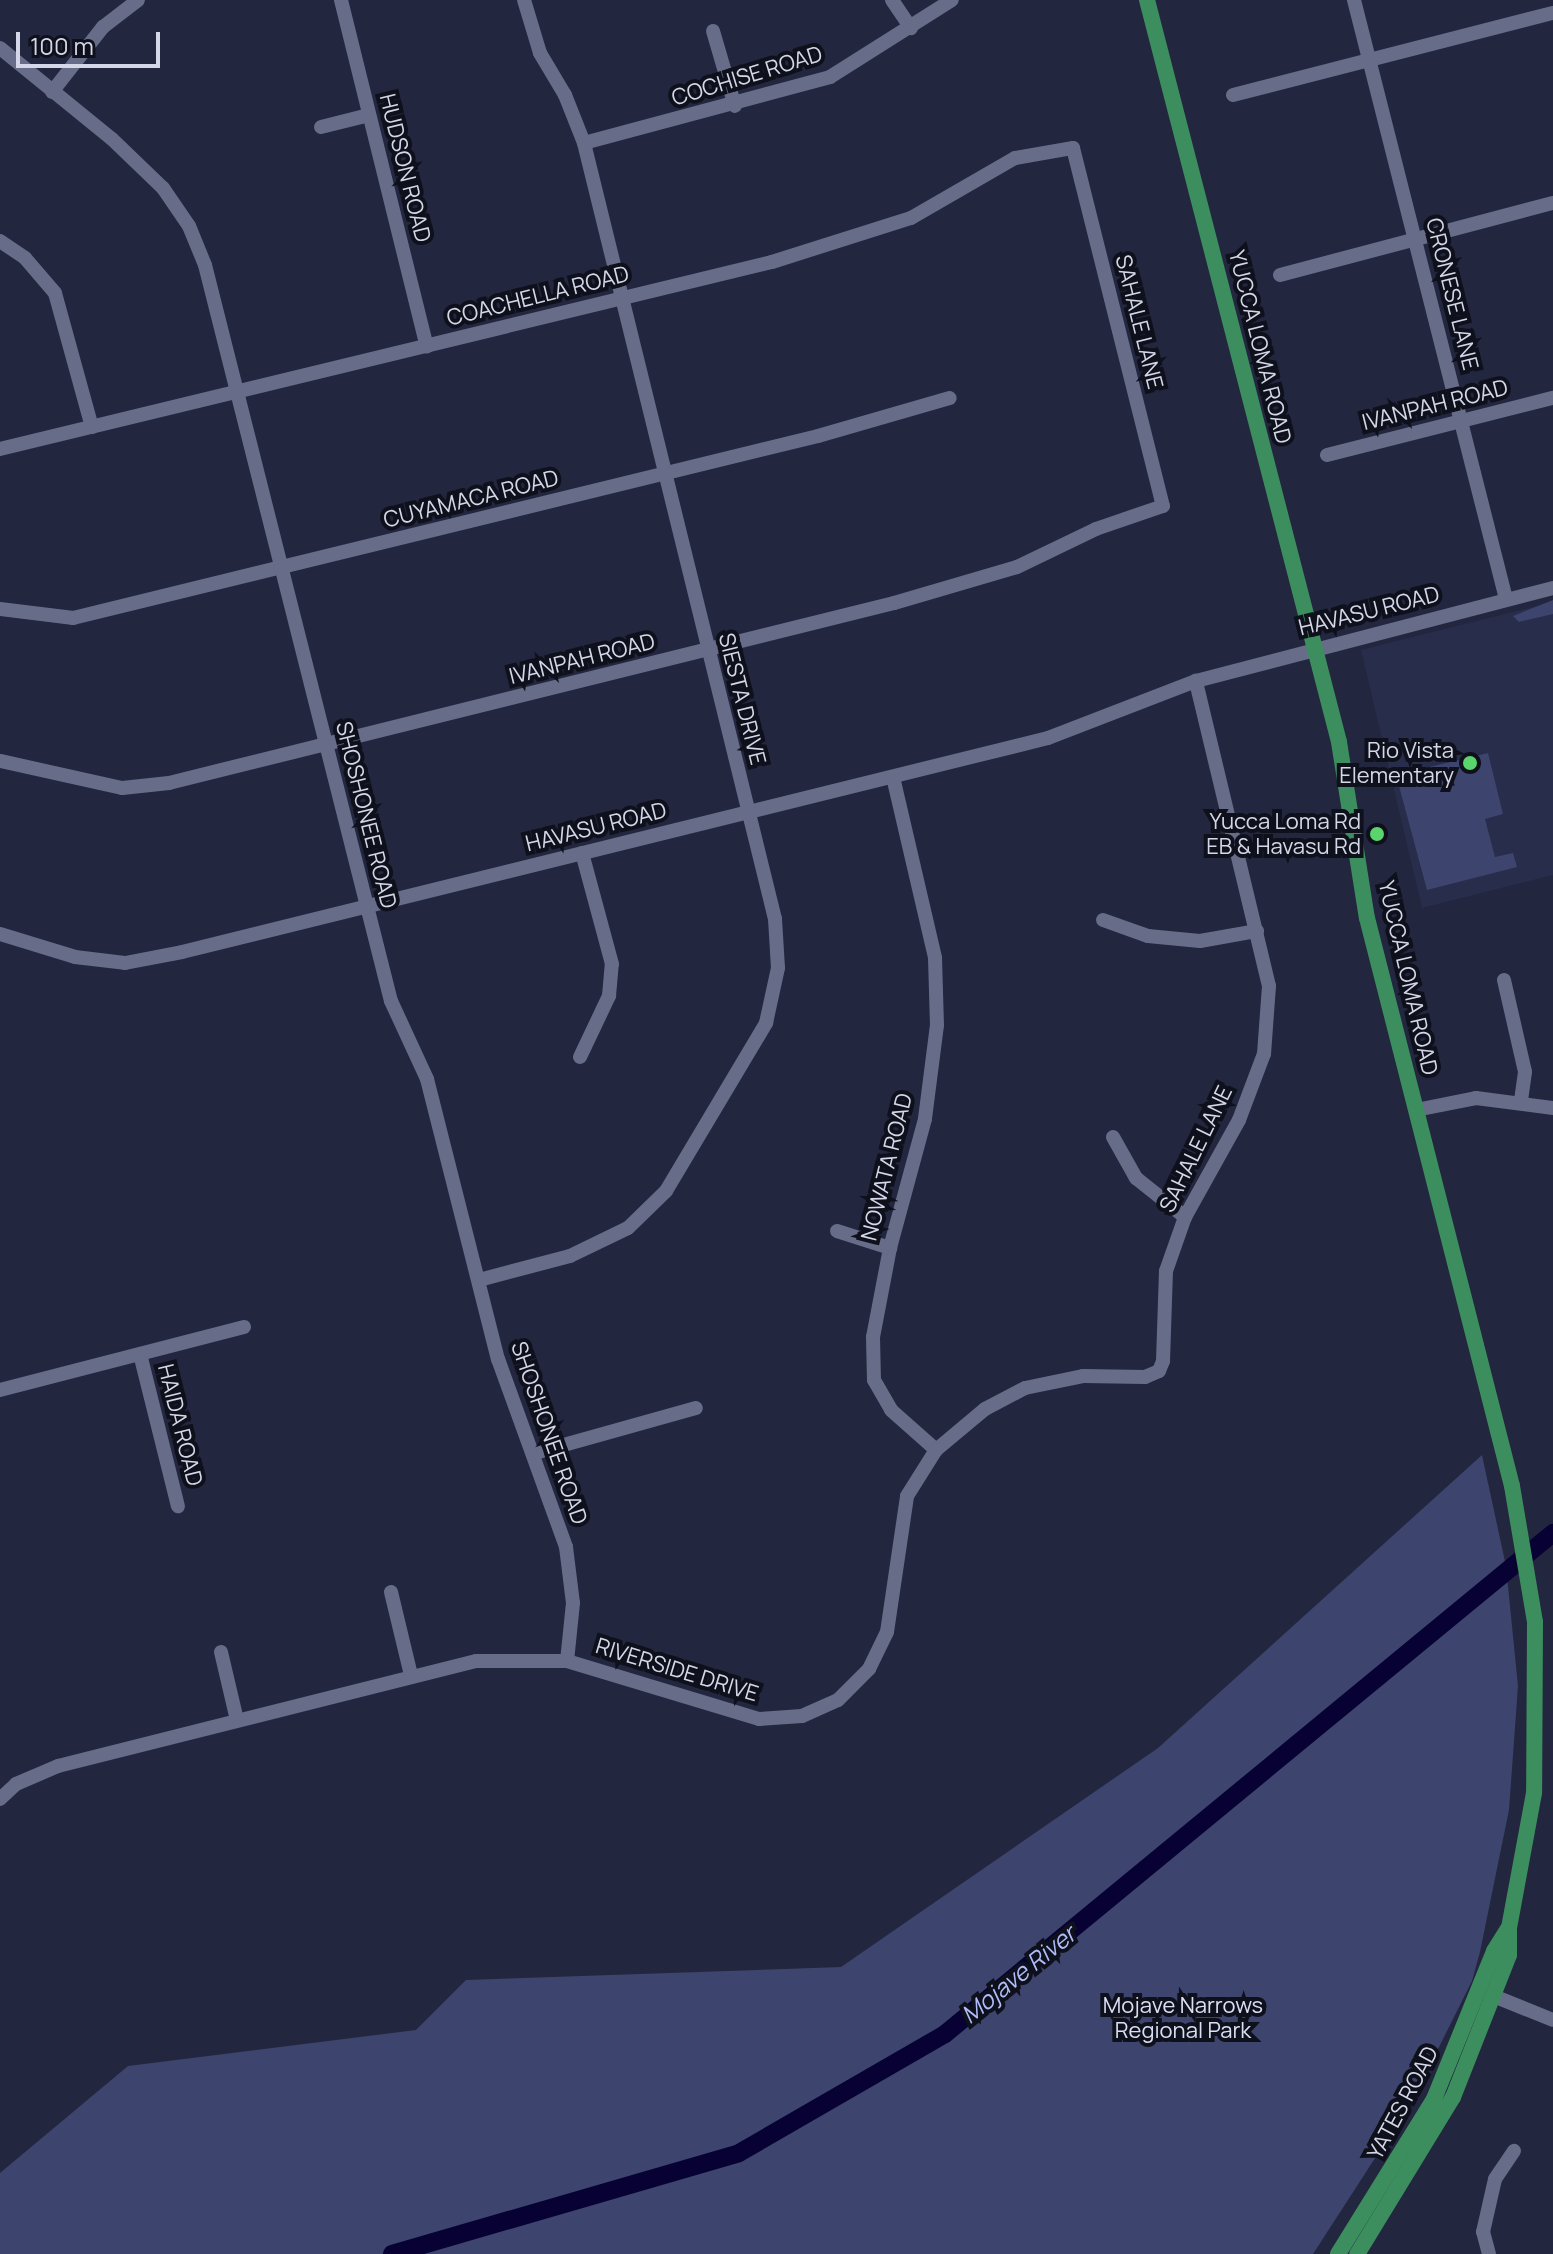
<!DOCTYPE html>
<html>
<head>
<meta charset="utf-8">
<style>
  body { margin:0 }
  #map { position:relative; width:1553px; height:2254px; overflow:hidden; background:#22263e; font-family:Manrope,sans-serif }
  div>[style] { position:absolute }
  .built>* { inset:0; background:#282d4b }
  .green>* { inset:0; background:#3d446d }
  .river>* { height:18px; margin:-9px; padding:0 9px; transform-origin:9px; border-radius:9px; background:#070233 }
  .minor>* { height:14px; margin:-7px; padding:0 7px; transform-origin:7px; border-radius:7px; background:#676d89 }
  .major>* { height:16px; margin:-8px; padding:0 8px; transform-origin:8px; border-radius:8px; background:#3c8e5e }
  .dots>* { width:22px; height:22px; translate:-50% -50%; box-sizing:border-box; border:4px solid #0e101b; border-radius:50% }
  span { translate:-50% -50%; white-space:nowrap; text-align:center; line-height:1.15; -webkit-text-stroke:8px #0e101b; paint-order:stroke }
  .street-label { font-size:22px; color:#d4d7e7 }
  .poi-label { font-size:22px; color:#d4d7e7 }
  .right { translate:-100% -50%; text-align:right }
  .park-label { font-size:22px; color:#dadff4 }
  .water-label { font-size:24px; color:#afbcf8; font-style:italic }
  .scale { position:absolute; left:16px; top:32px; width:144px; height:36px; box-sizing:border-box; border:4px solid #d4d7e7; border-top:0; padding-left:10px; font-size:24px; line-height:28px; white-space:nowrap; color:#d4d7e7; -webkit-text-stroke:6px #0e101b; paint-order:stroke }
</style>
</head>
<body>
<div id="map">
  <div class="built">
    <i style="clip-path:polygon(1553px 602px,1553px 875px,1422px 908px,1361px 650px)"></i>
  </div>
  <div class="green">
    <i style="clip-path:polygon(1553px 600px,1553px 614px,1519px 622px,1513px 616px)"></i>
    <i style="clip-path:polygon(1488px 753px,1503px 814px,1485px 819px,1495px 857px,1513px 853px,1517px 867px,1427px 890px,1396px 775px)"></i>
    <i style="clip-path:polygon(1482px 1455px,1506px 1566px,1518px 1686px,1509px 1810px,1480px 1952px,1472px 1981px,1412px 2101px,1313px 2254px,0 2254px,0 2173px,128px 2066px,416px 2030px,466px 1980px,841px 1967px,1158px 1748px)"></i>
  </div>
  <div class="river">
    <i style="left:392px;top:2254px;width:361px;rotate:-16.2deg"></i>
    <i style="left:739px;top:2153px;width:238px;rotate:-30deg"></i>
    <i style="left:945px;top:2034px;width:788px;rotate:-39.49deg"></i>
  </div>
  <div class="minor">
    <i style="left:341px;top:0;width:357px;rotate:76.1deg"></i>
    <i style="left:892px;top:0;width:34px;rotate:56deg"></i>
    <i style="left:1354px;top:0;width:618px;rotate:75.76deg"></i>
    <i style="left:713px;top:31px;width:78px;rotate:73.7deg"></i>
    <i style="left:0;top:48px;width:144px;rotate:39.1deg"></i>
    <i style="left:112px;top:139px;width:71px;rotate:43.9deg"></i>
    <i style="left:163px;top:188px;width:46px;rotate:55.6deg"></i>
    <i style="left:189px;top:226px;width:42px;rotate:67.7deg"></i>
    <i style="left:205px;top:265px;width:759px;rotate:75.82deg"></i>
    <i style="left:391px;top:1001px;width:86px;rotate:65.2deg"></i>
    <i style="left:427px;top:1079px;width:289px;rotate:75.8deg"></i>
    <i style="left:498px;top:1359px;width:200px;rotate:70.1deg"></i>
    <i style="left:566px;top:1547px;width:56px;rotate:82.9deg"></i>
    <i style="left:573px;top:1603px;width:58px;rotate:95.9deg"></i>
    <i style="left:52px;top:92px;width:83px;rotate:-51.9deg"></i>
    <i style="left:103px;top:27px;width:44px;rotate:-37.6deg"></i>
    <i style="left:1233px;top:95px;width:330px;rotate:-14.4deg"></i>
    <i style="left:321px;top:127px;width:49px;rotate:-14deg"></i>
    <i style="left:584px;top:143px;width:255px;rotate:-15deg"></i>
    <i style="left:830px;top:77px;width:144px;rotate:-32.3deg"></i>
    <i style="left:0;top:241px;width:30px;rotate:34deg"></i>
    <i style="left:25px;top:258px;width:46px;rotate:49.4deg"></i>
    <i style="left:55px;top:293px;width:139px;rotate:74.6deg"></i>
    <i style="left:1280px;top:275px;width:282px;rotate:-14.8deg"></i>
    <i style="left:0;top:449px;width:794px;rotate:-13.62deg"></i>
    <i style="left:772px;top:262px;width:146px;rotate:-17.6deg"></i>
    <i style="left:911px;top:218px;width:120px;rotate:-30deg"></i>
    <i style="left:1015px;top:158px;width:59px;rotate:-9.8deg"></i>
    <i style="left:1073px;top:148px;width:369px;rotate:75.9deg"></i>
    <i style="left:1163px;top:506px;width:71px;rotate:161.1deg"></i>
    <i style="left:1096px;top:529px;width:88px;rotate:154.3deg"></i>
    <i style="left:1017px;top:567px;width:128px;rotate:163.7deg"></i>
    <i style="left:894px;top:603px;width:747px;rotate:166.06deg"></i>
    <i style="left:169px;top:783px;width:47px;rotate:173.9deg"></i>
    <i style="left:122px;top:788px;width:125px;rotate:-167.5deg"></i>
    <i style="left:1327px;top:455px;width:233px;rotate:-14.2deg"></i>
    <i style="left:0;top:609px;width:74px;rotate:7deg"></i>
    <i style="left:73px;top:618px;width:767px;rotate:-13.73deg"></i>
    <i style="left:818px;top:436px;width:137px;rotate:-16.1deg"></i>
    <i style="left:893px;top:777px;width:186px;rotate:76.9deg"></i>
    <i style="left:935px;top:958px;width:67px;rotate:88.3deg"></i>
    <i style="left:937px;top:1025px;width:95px;rotate:97.3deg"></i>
    <i style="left:925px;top:1119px;width:134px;rotate:105.2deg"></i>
    <i style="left:890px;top:1248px;width:91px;rotate:100.8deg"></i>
    <i style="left:873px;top:1337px;width:43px;rotate:88.7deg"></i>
    <i style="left:874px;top:1380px;width:34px;rotate:60deg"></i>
    <i style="left:891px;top:1410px;width:60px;rotate:41.6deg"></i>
    <i style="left:1103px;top:920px;width:48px;rotate:19.6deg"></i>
    <i style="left:1148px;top:936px;width:52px;rotate:5.5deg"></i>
    <i style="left:1200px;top:941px;width:58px;rotate:-10deg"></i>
    <i style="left:0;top:934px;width:78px;rotate:17deg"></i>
    <i style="left:75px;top:957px;width:50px;rotate:6.8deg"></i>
    <i style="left:125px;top:963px;width:58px;rotate:-10.9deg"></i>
    <i style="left:182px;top:952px;width:892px;rotate:-13.88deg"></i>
    <i style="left:1048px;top:738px;width:159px;rotate:-21.1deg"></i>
    <i style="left:1196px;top:681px;width:369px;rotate:-14.6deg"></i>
    <i style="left:1504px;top:980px;width:94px;rotate:77.1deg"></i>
    <i style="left:1525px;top:1072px;width:29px;rotate:98deg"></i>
    <i style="left:580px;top:1057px;width:68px;rotate:-64.6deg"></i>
    <i style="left:609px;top:996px;width:32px;rotate:-85deg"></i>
    <i style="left:612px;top:964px;width:115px;rotate:-105.1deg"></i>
    <i style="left:1416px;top:1110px;width:61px;rotate:-11.3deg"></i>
    <i style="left:1476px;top:1098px;width:78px;rotate:7.4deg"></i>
    <i style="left:1113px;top:1137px;width:47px;rotate:60.7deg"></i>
    <i style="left:1136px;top:1178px;width:63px;rotate:38.5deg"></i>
    <i style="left:837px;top:1231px;width:56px;rotate:17.8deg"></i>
    <i style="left:479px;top:1280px;width:94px;rotate:-14.8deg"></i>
    <i style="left:570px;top:1256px;width:64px;rotate:-25.8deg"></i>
    <i style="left:628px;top:1228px;width:53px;rotate:-44.2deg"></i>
    <i style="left:666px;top:1191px;width:196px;rotate:-59.2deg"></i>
    <i style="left:766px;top:1023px;width:56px;rotate:-77.7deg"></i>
    <i style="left:778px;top:968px;width:49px;rotate:-93.5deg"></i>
    <i style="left:775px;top:919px;width:799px;rotate:-103.83deg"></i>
    <i style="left:584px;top:143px;width:52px;rotate:-111.6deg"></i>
    <i style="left:565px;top:95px;width:49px;rotate:-120.8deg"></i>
    <i style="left:540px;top:53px;width:55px;rotate:-106.8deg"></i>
    <i style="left:140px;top:1354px;width:157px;rotate:76deg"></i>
    <i style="left:0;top:1390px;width:252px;rotate:-14.5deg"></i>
    <i style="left:535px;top:1453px;width:167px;rotate:-15.6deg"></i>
    <i style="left:391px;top:1592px;width:85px;rotate:76.5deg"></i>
    <i style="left:221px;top:1652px;width:70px;rotate:76.8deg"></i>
    <i style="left:0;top:1799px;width:22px;rotate:-43deg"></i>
    <i style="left:16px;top:1784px;width:46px;rotate:-23.2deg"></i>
    <i style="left:58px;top:1766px;width:431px;rotate:-14.1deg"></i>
    <i style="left:476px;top:1661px;width:91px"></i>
    <i style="left:567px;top:1661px;width:201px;rotate:16.8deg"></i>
    <i style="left:759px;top:1719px;width:43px;rotate:-4deg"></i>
    <i style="left:802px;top:1716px;width:39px;rotate:-24deg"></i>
    <i style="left:838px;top:1700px;width:44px;rotate:-45deg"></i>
    <i style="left:869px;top:1669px;width:41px;rotate:-64.1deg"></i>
    <i style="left:887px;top:1632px;width:137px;rotate:-81.6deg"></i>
    <i style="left:907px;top:1496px;width:54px;rotate:-57.8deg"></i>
    <i style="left:936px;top:1450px;width:64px;rotate:-39.9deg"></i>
    <i style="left:985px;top:1409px;width:45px;rotate:-27.7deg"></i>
    <i style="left:1025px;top:1388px;width:59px;rotate:-11.7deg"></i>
    <i style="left:1083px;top:1376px;width:62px;rotate:0.9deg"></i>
    <i style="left:1145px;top:1377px;width:15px;rotate:-23deg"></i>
    <i style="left:1159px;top:1371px;width:11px;rotate:-68deg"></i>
    <i style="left:1163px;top:1361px;width:90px;rotate:-88.1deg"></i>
    <i style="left:1166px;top:1271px;width:57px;rotate:-70.6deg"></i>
    <i style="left:1185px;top:1217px;width:111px;rotate:-60.9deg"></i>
    <i style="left:1239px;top:1120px;width:71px;rotate:-69.3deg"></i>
    <i style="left:1264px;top:1054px;width:68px;rotate:-85.8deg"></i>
    <i style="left:1269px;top:986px;width:314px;rotate:-103.5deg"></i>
    <i style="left:1496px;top:1997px;width:61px;rotate:22deg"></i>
    <i style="left:1489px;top:2254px;width:23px;rotate:-105deg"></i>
    <i style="left:1483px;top:2232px;width:54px;rotate:-77.2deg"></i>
    <i style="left:1495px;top:2179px;width:34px;rotate:-56deg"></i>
  </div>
  <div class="major">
    <i style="left:1147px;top:0;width:766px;rotate:75.49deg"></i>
    <i style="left:1339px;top:742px;width:178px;rotate:81deg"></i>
    <i style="left:1367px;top:918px;width:586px;rotate:75.68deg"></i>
    <i style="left:1512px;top:1486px;width:138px;rotate:80.4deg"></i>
    <i style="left:1535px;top:1622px;width:171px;rotate:90.3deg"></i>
    <i style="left:1534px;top:1793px;width:137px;rotate:100.5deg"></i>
    <i style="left:1509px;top:1928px;width:27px;rotate:90deg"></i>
    <i style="left:1509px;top:1955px;width:153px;rotate:111.5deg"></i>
    <i style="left:1453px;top:2097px;width:184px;rotate:121.4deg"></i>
    <i style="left:1338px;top:2254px;width:182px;rotate:-58.2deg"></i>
    <i style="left:1434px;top:2099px;width:160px;rotate:-67.9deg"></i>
    <i style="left:1494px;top:1951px;width:26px;rotate:-58deg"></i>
  </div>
  <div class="dots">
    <i style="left:1470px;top:763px;background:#5ad56e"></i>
    <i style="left:1377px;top:834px;background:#5ad56e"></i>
  </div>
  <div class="street-label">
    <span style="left:747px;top:76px;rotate:-17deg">COCHISE ROAD</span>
    <span style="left:405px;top:168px;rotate:76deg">HUDSON ROAD</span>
    <span style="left:1452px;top:294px;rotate:76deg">CRONESE LANE</span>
    <span style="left:538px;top:296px;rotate:-14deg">COACHELLA ROAD</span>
    <span style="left:1139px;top:322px;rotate:76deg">SAHALE LANE</span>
    <span style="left:1260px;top:347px;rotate:76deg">YUCCA LOMA ROAD</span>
    <span style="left:1435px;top:405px;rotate:-14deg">IVANPAH ROAD</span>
    <span style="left:471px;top:499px;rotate:-14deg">CUYAMACA ROAD</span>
    <span style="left:1369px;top:611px;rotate:-14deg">HAVASU ROAD</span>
    <span style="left:582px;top:659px;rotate:-14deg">IVANPAH ROAD</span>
    <span style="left:742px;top:699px;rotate:76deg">SIESTA DRIVE</span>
    <span style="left:366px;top:815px;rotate:76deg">SHOSHONEE ROAD</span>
    <span style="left:596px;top:827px;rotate:-14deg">HAVASU ROAD</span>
    <span style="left:1408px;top:978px;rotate:77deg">YUCCA LOMA ROAD</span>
    <span style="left:1196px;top:1149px;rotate:-64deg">SAHALE LANE</span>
    <span style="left:887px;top:1167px;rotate:-76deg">NOWATA ROAD</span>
    <span style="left:180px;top:1425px;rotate:76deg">HAIDA ROAD</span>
    <span style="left:549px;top:1433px;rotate:71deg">SHOSHONEE ROAD</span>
    <span style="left:677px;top:1670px;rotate:17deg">RIVERSIDE DRIVE</span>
    <span style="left:1403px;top:2103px;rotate:-62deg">YATES ROAD</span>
  </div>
  <div class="poi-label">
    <span class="right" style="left:1454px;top:763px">Rio Vista<br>Elementary</span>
    <span class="right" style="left:1361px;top:834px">Yucca Loma Rd<br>EB &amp; Havasu Rd</span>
  </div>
  <div class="park-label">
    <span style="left:1183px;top:2018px">Mojave Narrows<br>Regional Park</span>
  </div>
  <div class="water-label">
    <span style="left:1018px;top:1974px;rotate:-39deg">Mojave River</span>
  </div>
  <div class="scale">100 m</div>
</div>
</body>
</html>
